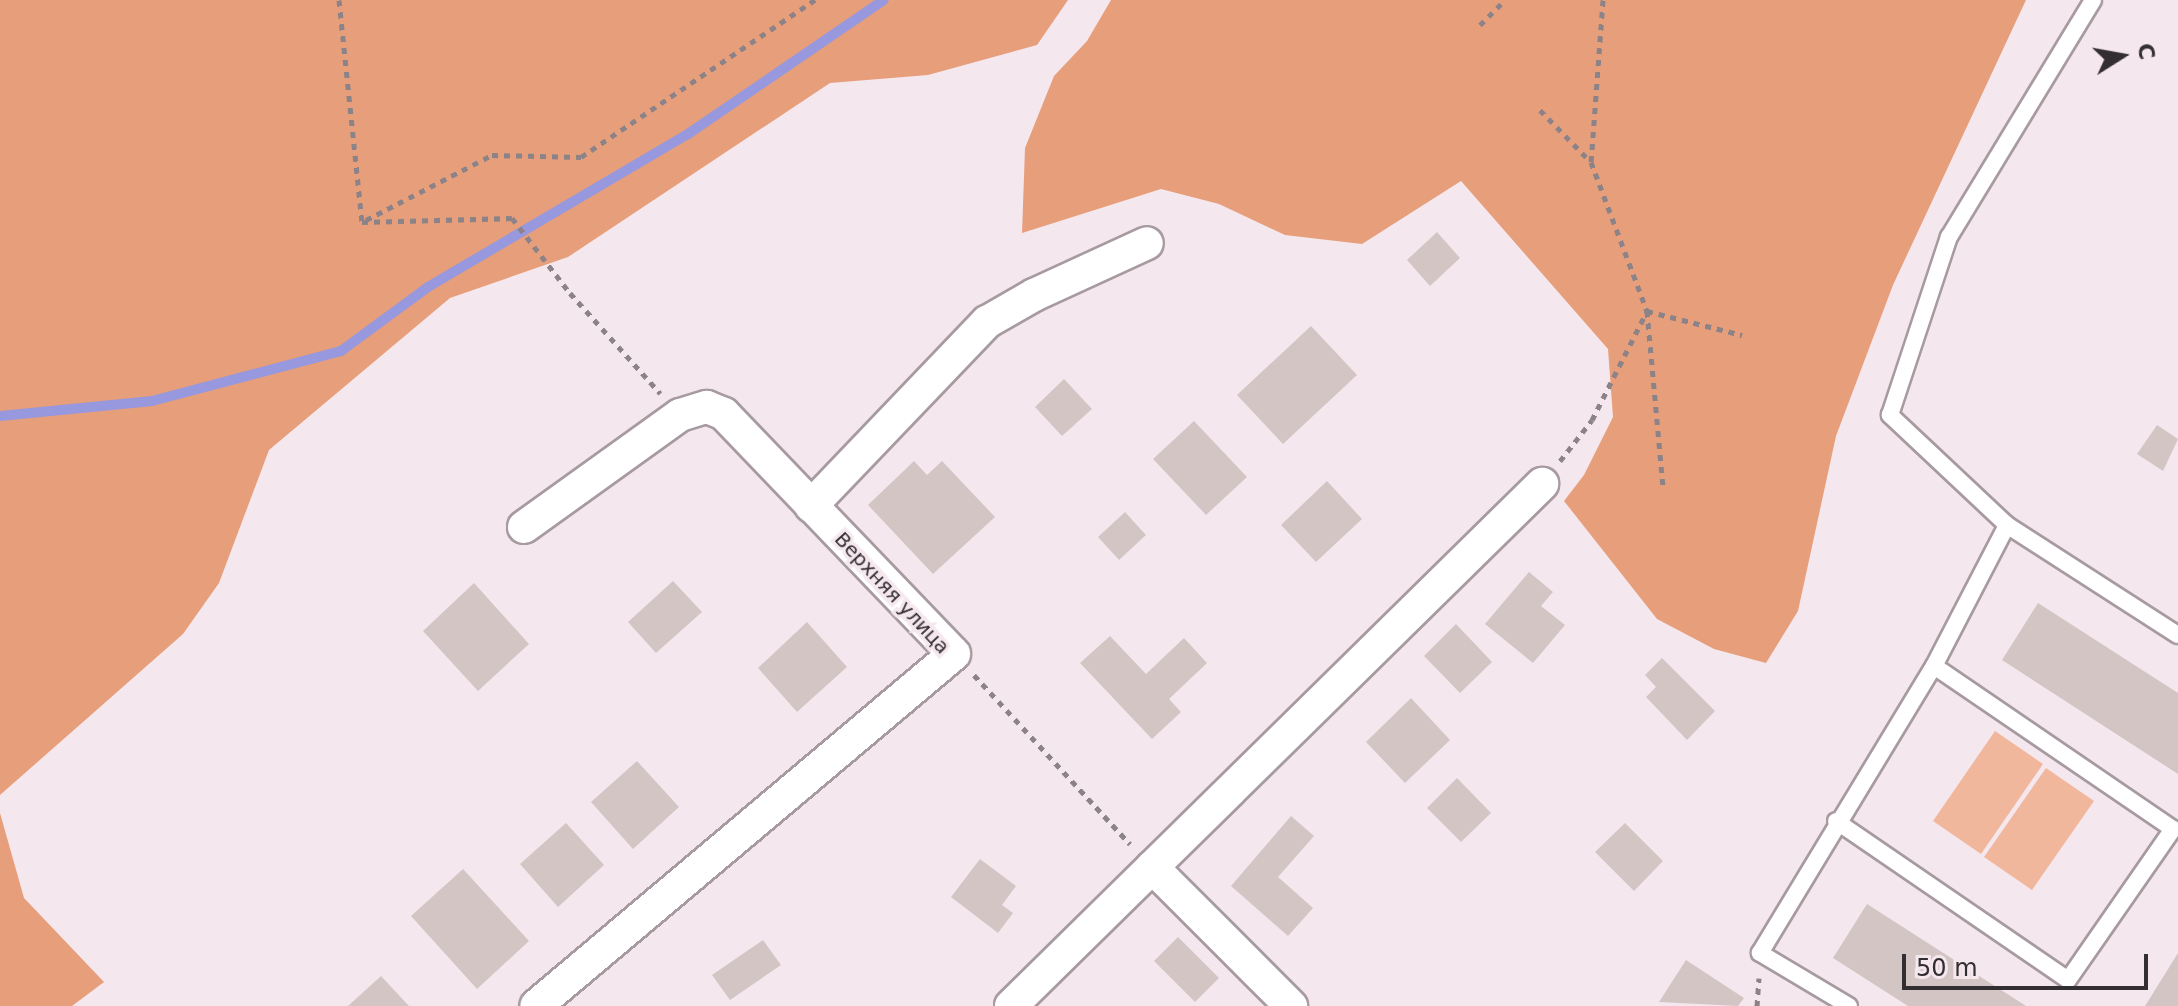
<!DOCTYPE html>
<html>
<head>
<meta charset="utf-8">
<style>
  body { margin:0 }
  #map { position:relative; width:2178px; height:1006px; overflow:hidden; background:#f5e7ee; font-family:"DejaVu Sans",sans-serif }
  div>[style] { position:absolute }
  .green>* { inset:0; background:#f0b79d }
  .forest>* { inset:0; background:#e79e7b }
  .stream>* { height:10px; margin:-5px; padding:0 5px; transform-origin:5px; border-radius:5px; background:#9798dd }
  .building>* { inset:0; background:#d4c5c5 }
  .path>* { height:5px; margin-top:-2.5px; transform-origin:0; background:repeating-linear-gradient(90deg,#8c8388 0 6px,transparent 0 12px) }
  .roads { filter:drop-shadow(2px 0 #a79aa1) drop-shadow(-2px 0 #a79aa1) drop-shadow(0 2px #a79aa1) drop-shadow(0 -2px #a79aa1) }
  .lane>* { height:16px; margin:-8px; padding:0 8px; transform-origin:8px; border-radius:8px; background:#fff }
  .street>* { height:32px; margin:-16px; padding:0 16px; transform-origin:16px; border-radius:16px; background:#fff }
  span { translate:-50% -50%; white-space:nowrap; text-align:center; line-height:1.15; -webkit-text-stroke:7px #f5e7ee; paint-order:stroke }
  .street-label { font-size:20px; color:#332e31 }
  .north { position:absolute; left:2082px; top:16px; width:80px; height:80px; -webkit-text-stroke:6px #f5e7ee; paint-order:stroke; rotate:79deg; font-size:22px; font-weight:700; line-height:32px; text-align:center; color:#332e31 }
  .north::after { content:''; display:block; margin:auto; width:28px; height:36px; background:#332e31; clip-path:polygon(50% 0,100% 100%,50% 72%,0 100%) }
  .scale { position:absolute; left:1902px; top:954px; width:246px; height:36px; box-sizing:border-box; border:4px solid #332e31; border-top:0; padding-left:10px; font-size:24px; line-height:28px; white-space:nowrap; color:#332e31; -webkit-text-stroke:6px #f5e7ee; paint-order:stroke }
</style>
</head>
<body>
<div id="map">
  <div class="green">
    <i style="clip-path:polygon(1995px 731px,2043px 764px,1981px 854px,1933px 821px)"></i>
    <i style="clip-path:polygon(2046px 768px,2094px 801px,2032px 890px,1984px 857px)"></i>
  </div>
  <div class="forest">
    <i style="clip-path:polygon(0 0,1068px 0,1037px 45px,928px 75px,830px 83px,568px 257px,450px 298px,269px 450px,219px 583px,183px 634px,0 795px)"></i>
    <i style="clip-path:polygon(1111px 0,2026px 0,1893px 285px,1836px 436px,1798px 611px,1766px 663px,1714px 649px,1657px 619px,1564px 501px,1584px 475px,1613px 417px,1608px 349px,1461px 181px,1362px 244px,1285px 235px,1219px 204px,1161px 189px,1022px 233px,1025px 148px,1054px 76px,1087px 41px)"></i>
    <i style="clip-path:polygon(0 813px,24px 898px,104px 982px,72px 1006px,0 1006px)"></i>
  </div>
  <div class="stream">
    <i style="left:0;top:416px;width:153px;rotate:-5.6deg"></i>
    <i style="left:152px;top:401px;width:196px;rotate:-14.8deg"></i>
    <i style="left:341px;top:351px;width:108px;rotate:-36.3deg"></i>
    <i style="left:428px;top:287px;width:302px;rotate:-30.5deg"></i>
    <i style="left:688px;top:134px;width:237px;rotate:-34.4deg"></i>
  </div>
  <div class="building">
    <i style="clip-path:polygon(1437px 232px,1460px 258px,1430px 286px,1407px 260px)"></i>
    <i style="clip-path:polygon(1311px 326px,1357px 375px,1283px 444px,1237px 395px)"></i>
    <i style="clip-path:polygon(1064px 379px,1092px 409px,1062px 436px,1035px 407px)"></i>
    <i style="clip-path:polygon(1194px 421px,1247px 477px,1206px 515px,1153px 459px)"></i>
    <i style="clip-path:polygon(2157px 425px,2178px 439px,2163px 471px,2137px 454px)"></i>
    <i style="clip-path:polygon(914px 461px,927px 475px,942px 461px,995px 517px,933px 574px,868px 505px)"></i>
    <i style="clip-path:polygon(1327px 481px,1362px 519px,1316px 562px,1281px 525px)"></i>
    <i style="clip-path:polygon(1125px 512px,1146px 535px,1119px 560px,1098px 537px)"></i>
    <i style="clip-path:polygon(1529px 572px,1553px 592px,1541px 606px,1565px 625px,1533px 663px,1485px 624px)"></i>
    <i style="clip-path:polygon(673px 581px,702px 612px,656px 653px,628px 622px)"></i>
    <i style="clip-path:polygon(474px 583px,529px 644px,478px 691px,423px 631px)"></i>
    <i style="clip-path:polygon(2038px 603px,2178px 693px,2178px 774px,2002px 660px)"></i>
    <i style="clip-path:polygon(807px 622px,847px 667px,797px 712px,758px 668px)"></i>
    <i style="clip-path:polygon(1456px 624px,1492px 662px,1460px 693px,1424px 656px)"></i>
    <i style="clip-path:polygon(1110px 636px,1146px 674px,1184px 638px,1207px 663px,1169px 699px,1181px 712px,1152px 739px,1080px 663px)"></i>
    <i style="clip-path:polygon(1662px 658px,1715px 711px,1687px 740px,1646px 697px,1656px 687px,1645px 675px)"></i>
    <i style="clip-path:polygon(1411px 698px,1450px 740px,1405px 783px,1366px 742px)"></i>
    <i style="clip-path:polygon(637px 761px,679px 807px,633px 849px,591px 802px)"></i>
    <i style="clip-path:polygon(1457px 778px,1491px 813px,1461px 842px,1427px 808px)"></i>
    <i style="clip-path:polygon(1291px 816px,1314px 836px,1278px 877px,1313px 908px,1288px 936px,1231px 886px)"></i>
    <i style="clip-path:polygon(566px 823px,604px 865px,558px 907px,520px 864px)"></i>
    <i style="clip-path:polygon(1625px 823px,1663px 861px,1634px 891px,1595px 852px)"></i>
    <i style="clip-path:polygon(980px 859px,1016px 886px,1002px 905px,1013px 913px,998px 933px,951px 897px)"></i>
    <i style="clip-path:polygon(463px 869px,529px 941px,477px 989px,411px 916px)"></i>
    <i style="clip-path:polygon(1867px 904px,2026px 1006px,1908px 1006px,1833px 958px)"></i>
    <i style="clip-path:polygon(1178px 937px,1219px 978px,1195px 1002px,1154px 961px)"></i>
    <i style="clip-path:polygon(763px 940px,781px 965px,730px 1000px,712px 975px)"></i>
    <i style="clip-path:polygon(2178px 953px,2178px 1006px,2145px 1006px)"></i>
    <i style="clip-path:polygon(1686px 960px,1744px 998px,1738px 1006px,1659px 1002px)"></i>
    <i style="clip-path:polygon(381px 976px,409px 1006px,348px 1006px)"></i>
  </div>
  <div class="path">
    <i style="left:339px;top:0;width:223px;rotate:84.1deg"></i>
    <i style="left:362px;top:222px;width:150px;rotate:-1.5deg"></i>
    <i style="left:512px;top:218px;width:95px;rotate:52.3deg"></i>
    <i style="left:570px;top:293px;width:135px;rotate:48deg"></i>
    <i style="left:1603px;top:0;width:162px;rotate:94.2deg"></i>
    <i style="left:1591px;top:162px;width:159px;rotate:69.4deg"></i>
    <i style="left:1647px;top:311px;width:98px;rotate:14.2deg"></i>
    <i style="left:1480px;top:25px;width:35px;rotate:-45deg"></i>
    <i style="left:1540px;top:110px;width:71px;rotate:45.6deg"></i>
    <i style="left:366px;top:220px;width:142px;rotate:-27.3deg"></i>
    <i style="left:492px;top:155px;width:89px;rotate:1.3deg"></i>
    <i style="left:581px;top:157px;width:282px;rotate:-33.9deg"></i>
    <i style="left:1560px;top:461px;width:52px;rotate:-52deg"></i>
    <i style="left:1592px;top:420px;width:122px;rotate:-63.2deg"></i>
    <i style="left:1647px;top:311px;width:177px;rotate:84.8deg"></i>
    <i style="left:974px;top:675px;width:230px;rotate:47.3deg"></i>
    <i style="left:1757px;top:1006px;width:28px;rotate:-86deg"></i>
  </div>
  <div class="roads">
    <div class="lane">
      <i style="left:2007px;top:525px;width:203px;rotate:32.8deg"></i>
      <i style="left:1836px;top:821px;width:281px;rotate:34.4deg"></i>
      <i style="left:2068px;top:980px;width:184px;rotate:-55.2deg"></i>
      <i style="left:2173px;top:829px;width:289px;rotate:-145.7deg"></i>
      <i style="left:1849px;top:1006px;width:104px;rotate:-149.2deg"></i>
      <i style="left:1760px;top:953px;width:336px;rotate:-58.8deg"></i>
      <i style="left:1934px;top:666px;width:159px;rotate:-62.6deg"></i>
      <i style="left:2007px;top:525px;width:161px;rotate:-136.8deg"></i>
      <i style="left:1890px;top:415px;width:188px;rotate:-71.7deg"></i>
      <i style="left:1949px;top:237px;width:277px;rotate:-58.7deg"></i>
    </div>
    <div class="street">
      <i style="left:811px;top:506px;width:255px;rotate:-46.3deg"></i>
      <i style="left:987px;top:322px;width:54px;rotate:-29.9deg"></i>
      <i style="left:1034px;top:295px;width:124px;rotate:-24.7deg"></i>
      <i style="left:524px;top:527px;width:192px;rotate:-35.7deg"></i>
      <i style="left:680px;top:415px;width:28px;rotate:-17deg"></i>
      <i style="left:707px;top:407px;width:18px;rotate:22deg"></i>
      <i style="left:724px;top:414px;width:332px;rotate:46.2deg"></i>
      <i style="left:954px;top:654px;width:546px;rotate:139.9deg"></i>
      <i style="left:1152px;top:867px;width:197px;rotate:45deg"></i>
      <i style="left:1011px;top:1006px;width:745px;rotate:-44.51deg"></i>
    </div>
  </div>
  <div class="street-label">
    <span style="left:892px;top:593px;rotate:47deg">Верхняя улица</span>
  </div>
  <div class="north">С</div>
  <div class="scale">50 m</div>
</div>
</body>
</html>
